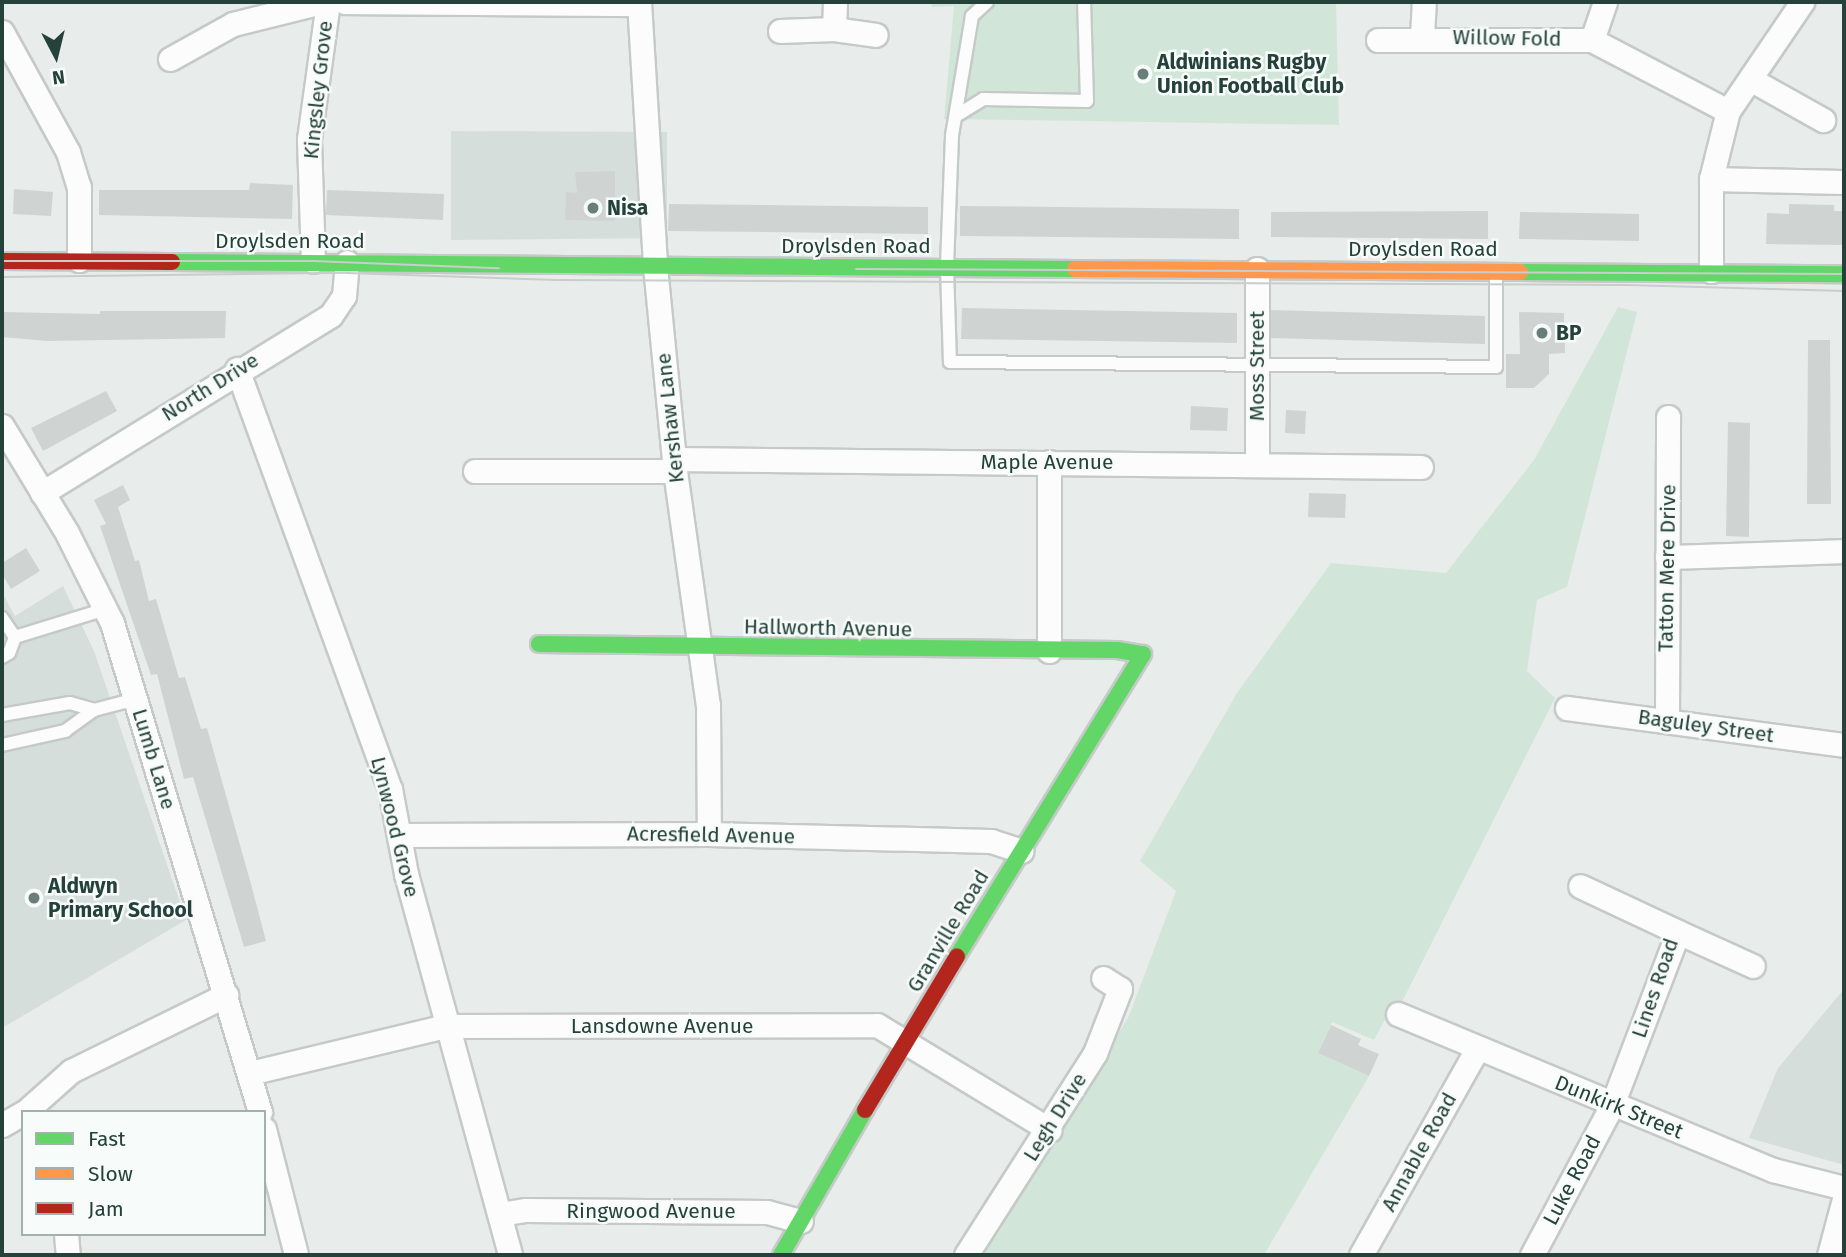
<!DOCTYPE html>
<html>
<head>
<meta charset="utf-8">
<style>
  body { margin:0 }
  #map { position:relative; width:1846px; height:1257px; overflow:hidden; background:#e8edeb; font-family:"Fira Sans",sans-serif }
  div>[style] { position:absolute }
  .built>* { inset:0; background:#d6dedb }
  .green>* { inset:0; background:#d1e6d8 }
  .building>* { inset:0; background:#cfd4d2 }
  .roads { filter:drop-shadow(2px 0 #c5cac8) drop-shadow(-2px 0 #c5cac8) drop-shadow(0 2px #c5cac8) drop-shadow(0 -2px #c5cac8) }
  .lane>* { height:12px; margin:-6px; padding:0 6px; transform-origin:6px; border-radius:6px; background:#fcfcfc }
  .street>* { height:23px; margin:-11.5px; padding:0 11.5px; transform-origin:11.5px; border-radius:11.5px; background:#fcfcfc }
  .fast>* { height:16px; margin:-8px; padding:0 8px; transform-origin:8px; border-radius:8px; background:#63d668 }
  .slow>* { height:16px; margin:-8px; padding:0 8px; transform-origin:8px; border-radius:8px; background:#ff974d }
  .jam>* { height:16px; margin:-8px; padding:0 8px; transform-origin:8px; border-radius:8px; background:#b3261e }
  .tram>* { height:2px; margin:-1px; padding:0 1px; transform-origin:1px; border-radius:1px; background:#c9cdcc }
  .dots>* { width:19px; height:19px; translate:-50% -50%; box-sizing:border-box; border:4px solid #f7fbf9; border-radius:50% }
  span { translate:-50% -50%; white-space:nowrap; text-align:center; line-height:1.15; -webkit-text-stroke:5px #f7fbf9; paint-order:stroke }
  .street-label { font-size:21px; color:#24423a }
  .poi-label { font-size:21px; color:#24423a; font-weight:700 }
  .left { translate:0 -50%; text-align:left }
  .frame { position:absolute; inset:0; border:4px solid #24423a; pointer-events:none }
  .legend { position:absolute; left:21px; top:1110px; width:245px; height:126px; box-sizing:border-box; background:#f7fbf9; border:2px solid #a3b1ad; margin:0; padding:9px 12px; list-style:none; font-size:21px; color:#24423a }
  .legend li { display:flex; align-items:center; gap:14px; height:35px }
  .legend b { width:35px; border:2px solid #a3b1ad }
  .north { position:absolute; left:21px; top:21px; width:70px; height:70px; -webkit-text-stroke:5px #f7fbf9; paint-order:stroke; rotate:173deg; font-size:19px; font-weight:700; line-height:28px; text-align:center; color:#24423a }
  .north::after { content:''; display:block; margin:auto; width:24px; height:32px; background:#24423a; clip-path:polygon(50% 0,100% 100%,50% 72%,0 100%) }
</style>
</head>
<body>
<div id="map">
  <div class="built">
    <i style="clip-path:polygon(451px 131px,667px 132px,667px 238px,451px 240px)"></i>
    <i style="clip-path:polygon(63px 586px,94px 651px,186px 920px,2px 1028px,2px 592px,15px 616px)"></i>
    <i style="clip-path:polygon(1844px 989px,1844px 1165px,1749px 1138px,1778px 1068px)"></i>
  </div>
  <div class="green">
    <i style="clip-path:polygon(931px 2px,1336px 2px,1339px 125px,944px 119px,954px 6px,932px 7px)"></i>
    <i style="clip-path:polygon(1618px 307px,1637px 312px,1567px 587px,1537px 600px,1527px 671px,1555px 698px,1403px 1000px,1393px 1005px,1374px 1040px,1332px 1022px,1318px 1053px,1369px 1076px,1264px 1255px,976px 1255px,999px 1232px,1129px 1016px,1176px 891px,1140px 861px,1237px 693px,1331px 563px,1446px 573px,1534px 460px)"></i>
  </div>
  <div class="building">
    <i style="clip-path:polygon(615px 171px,615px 221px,565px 220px,566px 192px,577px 193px,575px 172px)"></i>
    <i style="clip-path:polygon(250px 183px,293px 185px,292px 219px,99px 215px,99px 190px,249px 190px)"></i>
    <i style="clip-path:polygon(14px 189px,53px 192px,51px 216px,13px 214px)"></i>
    <i style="clip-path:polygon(327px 190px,444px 194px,443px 220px,326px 215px)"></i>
    <i style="clip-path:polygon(669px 204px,928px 207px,928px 234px,668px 231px)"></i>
    <i style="clip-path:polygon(1789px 204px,1834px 205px,1834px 211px,1844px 211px,1844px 245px,1766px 244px,1767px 213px,1789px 214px)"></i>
    <i style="clip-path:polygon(960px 206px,1239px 209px,1239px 239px,960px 236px)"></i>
    <i style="clip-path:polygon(1488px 211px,1488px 239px,1271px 237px,1271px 212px)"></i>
    <i style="clip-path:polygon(1520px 212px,1639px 214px,1639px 241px,1519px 239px)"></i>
    <i style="clip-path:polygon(962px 308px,1237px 313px,1237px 343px,961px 339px)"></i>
    <i style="clip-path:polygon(1271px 310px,1485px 316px,1485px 344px,1271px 338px)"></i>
    <i style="clip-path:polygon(100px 311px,226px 311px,225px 338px,47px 341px,2px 337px,2px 312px,100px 314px)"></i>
    <i style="clip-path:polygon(1519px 312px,1564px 313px,1565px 353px,1549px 354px,1549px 374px,1534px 388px,1506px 388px,1506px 354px,1520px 354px)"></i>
    <i style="clip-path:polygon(1808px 340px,1830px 340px,1831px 504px,1807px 504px)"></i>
    <i style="clip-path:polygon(106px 391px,117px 411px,43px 451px,31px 428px)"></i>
    <i style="clip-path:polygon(1191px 406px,1228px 408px,1227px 431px,1190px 430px)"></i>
    <i style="clip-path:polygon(1286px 410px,1306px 411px,1305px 434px,1285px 433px)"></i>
    <i style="clip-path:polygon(1728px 422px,1750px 423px,1749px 537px,1726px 536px)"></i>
    <i style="clip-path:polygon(123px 485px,130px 500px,118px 507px,135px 561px,139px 560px,149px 601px,156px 599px,179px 678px,185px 677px,201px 729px,207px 728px,251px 884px,266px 941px,244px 947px,193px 777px,184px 779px,157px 674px,151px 675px,100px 526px,106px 524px,94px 500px)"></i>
    <i style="clip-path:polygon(1309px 493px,1346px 494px,1345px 518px,1308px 517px)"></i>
    <i style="clip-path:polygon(26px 548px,40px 571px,11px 589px,2px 574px,2px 563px)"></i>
    <i style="clip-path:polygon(1331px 1025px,1361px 1039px,1358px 1045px,1379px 1054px,1369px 1076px,1318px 1053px)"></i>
  </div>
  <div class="roads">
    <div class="lane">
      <i style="left:987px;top:2px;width:21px;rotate:137deg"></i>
      <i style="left:972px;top:16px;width:122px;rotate:99.5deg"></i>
      <i style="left:952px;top:136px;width:132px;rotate:92.2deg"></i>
      <i style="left:947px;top:268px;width:94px;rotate:88.2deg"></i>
      <i style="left:950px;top:362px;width:546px;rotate:0.52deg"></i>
      <i style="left:1496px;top:367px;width:93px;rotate:-90deg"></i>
      <i style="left:956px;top:116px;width:32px;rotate:-32deg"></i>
      <i style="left:983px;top:99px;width:104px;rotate:1.1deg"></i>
      <i style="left:1087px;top:101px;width:99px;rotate:-91.7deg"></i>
      <i style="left:2px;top:618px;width:23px;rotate:56deg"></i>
      <i style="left:15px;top:637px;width:95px;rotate:-17.1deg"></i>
      <i style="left:2px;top:657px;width:8px;rotate:-30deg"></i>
      <i style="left:9px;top:653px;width:17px;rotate:-69deg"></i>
      <i style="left:2px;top:715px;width:69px;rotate:-10deg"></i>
      <i style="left:70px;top:703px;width:25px;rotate:16deg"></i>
      <i style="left:2px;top:745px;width:65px;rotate:-12.5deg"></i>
      <i style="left:65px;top:731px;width:36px;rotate:-36deg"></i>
      <i style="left:94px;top:710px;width:43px;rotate:-14.7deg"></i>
    </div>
    <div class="street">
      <i style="left:345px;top:2px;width:294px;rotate:0.4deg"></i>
      <i style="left:639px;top:2px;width:264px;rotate:86.5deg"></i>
      <i style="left:655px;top:266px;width:206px;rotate:84.4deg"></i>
      <i style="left:675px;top:471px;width:236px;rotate:82deg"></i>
      <i style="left:708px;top:705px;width:129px;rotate:89.6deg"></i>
      <i style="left:835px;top:2px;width:27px;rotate:92deg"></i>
      <i style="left:834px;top:29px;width:42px;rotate:8.1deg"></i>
      <i style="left:780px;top:31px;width:54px;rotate:-2.1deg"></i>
      <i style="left:2px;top:32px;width:137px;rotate:61.2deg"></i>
      <i style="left:68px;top:152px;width:37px;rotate:73deg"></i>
      <i style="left:79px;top:187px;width:73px;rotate:90deg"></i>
      <i style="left:1422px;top:37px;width:35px;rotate:-87deg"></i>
      <i style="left:1378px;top:40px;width:214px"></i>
      <i style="left:1592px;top:40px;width:153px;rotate:27.6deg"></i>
      <i style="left:1592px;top:40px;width:40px;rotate:-71.1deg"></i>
      <i style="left:170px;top:59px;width:72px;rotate:-29.1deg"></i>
      <i style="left:233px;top:24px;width:91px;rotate:-14deg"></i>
      <i style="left:1750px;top:79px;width:84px;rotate:29.3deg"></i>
      <i style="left:1711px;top:179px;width:133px;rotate:1.3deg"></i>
      <i style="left:313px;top:261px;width:122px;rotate:-91.9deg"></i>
      <i style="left:309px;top:139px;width:138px;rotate:-82.1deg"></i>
      <i style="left:1711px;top:271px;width:92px;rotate:-90deg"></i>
      <i style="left:1711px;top:179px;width:70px;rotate:-76deg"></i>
      <i style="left:1728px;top:111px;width:132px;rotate:-55.8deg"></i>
      <i style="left:237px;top:369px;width:447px;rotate:70deg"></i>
      <i style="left:390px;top:789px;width:86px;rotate:79.3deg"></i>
      <i style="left:406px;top:874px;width:395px;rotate:74.7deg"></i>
      <i style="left:2px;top:426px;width:125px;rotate:58.7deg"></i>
      <i style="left:67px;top:533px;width:101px;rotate:63.4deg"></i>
      <i style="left:112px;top:623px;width:511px;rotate:73.16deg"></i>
      <i style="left:674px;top:459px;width:747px;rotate:0.61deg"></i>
      <i style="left:1049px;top:462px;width:189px;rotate:90deg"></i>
      <i style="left:1257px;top:462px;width:193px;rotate:-90deg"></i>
      <i style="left:475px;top:471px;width:200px"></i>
      <i style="left:42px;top:493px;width:339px;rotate:-31.6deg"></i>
      <i style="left:331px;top:315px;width:23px;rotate:-56deg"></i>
      <i style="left:344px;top:296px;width:34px;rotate:-85deg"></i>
      <i style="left:1667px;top:557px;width:177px;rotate:-1.9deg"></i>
      <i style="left:1567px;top:708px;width:279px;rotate:7.6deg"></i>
      <i style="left:1667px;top:720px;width:303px;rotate:-89.8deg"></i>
      <i style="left:400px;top:835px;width:309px;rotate:-0.2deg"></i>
      <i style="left:709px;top:834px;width:282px;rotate:1.4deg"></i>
      <i style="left:991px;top:841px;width:32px;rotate:18deg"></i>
      <i style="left:1678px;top:932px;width:82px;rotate:24.4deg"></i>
      <i style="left:1398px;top:1014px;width:406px;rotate:22.6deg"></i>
      <i style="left:1773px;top:1170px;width:73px;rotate:14.2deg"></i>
      <i style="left:250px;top:1073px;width:202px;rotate:-13.5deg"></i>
      <i style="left:446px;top:1026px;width:431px;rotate:-0.1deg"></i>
      <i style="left:877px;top:1025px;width:202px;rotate:31.3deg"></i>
      <i style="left:25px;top:1112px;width:62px;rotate:-41.7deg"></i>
      <i style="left:71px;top:1071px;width:173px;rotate:-26.1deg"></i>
      <i style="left:2px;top:1125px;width:24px;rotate:-30deg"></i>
      <i style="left:264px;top:1129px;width:130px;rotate:75.7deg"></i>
      <i style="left:500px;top:1214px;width:26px;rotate:-9deg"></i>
      <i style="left:526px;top:1210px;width:241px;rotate:0.5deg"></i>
      <i style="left:767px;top:1212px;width:35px;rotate:15deg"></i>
      <i style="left:66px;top:1234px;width:21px;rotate:85deg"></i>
      <i style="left:966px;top:1255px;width:240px;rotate:-57.4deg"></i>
      <i style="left:1095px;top:1053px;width:69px;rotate:-68.7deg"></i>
      <i style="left:1120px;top:989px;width:20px;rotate:-147deg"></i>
      <i style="left:1361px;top:1255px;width:236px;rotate:-60.6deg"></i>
      <i style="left:1532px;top:1255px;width:170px;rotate:-61.9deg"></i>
      <i style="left:1612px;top:1105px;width:185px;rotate:-69.1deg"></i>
      <i style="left:1678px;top:932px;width:108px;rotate:-154.9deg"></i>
      <i style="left:1829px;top:1255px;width:58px;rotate:-75deg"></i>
    </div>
    <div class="fast">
      <i style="left:172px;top:262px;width:903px;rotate:0.44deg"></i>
      <i style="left:1520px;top:272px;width:324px;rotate:0.4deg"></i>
      <i style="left:539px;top:644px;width:578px;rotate:0.59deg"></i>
      <i style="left:1117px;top:650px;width:26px;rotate:9deg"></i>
      <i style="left:1143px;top:654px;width:355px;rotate:121.6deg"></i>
      <i style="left:781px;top:1255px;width:168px;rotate:-59.9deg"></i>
    </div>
    <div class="slow">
      <i style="left:1075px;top:269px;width:445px;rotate:0.4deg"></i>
    </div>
    <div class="jam">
      <i style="left:2px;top:261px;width:170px;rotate:0.3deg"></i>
      <i style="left:865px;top:1110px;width:179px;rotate:-59.1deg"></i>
    </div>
  </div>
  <div class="tram">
    <i style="left:2px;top:261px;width:311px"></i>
    <i style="left:313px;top:261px;width:186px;rotate:2.2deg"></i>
    <i style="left:856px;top:269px;width:988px;rotate:0.29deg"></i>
    <i style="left:2px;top:277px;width:345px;rotate:-0.7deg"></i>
    <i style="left:347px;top:273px;width:209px;rotate:1.9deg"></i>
    <i style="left:556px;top:280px;width:1071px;rotate:0.27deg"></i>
    <i style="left:1627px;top:285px;width:217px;rotate:1.6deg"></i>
  </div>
  <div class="dots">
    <i style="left:1143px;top:74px;background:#697e78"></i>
    <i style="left:593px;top:208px;background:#697e78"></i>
    <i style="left:1542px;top:333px;background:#697e78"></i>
    <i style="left:34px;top:898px;background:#697e78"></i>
  </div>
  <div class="street-label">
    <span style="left:1507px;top:38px;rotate:1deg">Willow Fold</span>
    <span style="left:318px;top:90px;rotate:-84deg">Kingsley Grove</span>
    <span style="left:290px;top:241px">Droylsden Road</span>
    <span style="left:856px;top:246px">Droylsden Road</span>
    <span style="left:1423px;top:249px">Droylsden Road</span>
    <span style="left:1257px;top:366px;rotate:-90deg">Moss Street</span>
    <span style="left:210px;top:387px;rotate:-32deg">North Drive</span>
    <span style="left:670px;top:418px;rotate:-96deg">Kershaw Lane</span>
    <span style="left:1047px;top:462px">Maple Avenue</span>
    <span style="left:1667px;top:568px;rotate:-89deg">Tatton Mere Drive</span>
    <span style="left:828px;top:628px;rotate:1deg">Hallworth Avenue</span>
    <span style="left:1706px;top:726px;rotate:8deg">Baguley Street</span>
    <span style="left:154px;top:759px;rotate:73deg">Lumb Lane</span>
    <span style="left:395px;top:827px;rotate:76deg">Lynwood Grove</span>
    <span style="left:711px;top:835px;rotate:1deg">Acresfield Avenue</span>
    <span style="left:948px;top:931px;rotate:-59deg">Granville Road</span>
    <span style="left:1655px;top:988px;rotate:-71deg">Lines Road</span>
    <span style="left:662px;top:1026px">Lansdowne Avenue</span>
    <span style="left:1619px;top:1107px;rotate:22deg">Dunkirk Street</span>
    <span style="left:1055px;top:1117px;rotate:-58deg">Legh Drive</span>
    <span style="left:1419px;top:1152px;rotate:-61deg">Annable Road</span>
    <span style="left:1572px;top:1180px;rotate:-62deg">Luke Road</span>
    <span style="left:651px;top:1211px">Ringwood Avenue</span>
  </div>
  <div class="poi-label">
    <span class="left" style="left:1157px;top:74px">Aldwinians Rugby<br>Union Football Club</span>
    <span class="left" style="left:607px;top:208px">Nisa</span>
    <span class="left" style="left:1556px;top:333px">BP</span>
    <span class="left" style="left:48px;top:898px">Aldwyn<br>Primary School</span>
  </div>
  <div class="frame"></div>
  <ul class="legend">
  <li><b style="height:9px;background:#63d668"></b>Fast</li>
  <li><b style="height:9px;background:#ff974d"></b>Slow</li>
  <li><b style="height:9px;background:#b3261e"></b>Jam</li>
  </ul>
  <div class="north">N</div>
</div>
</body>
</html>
